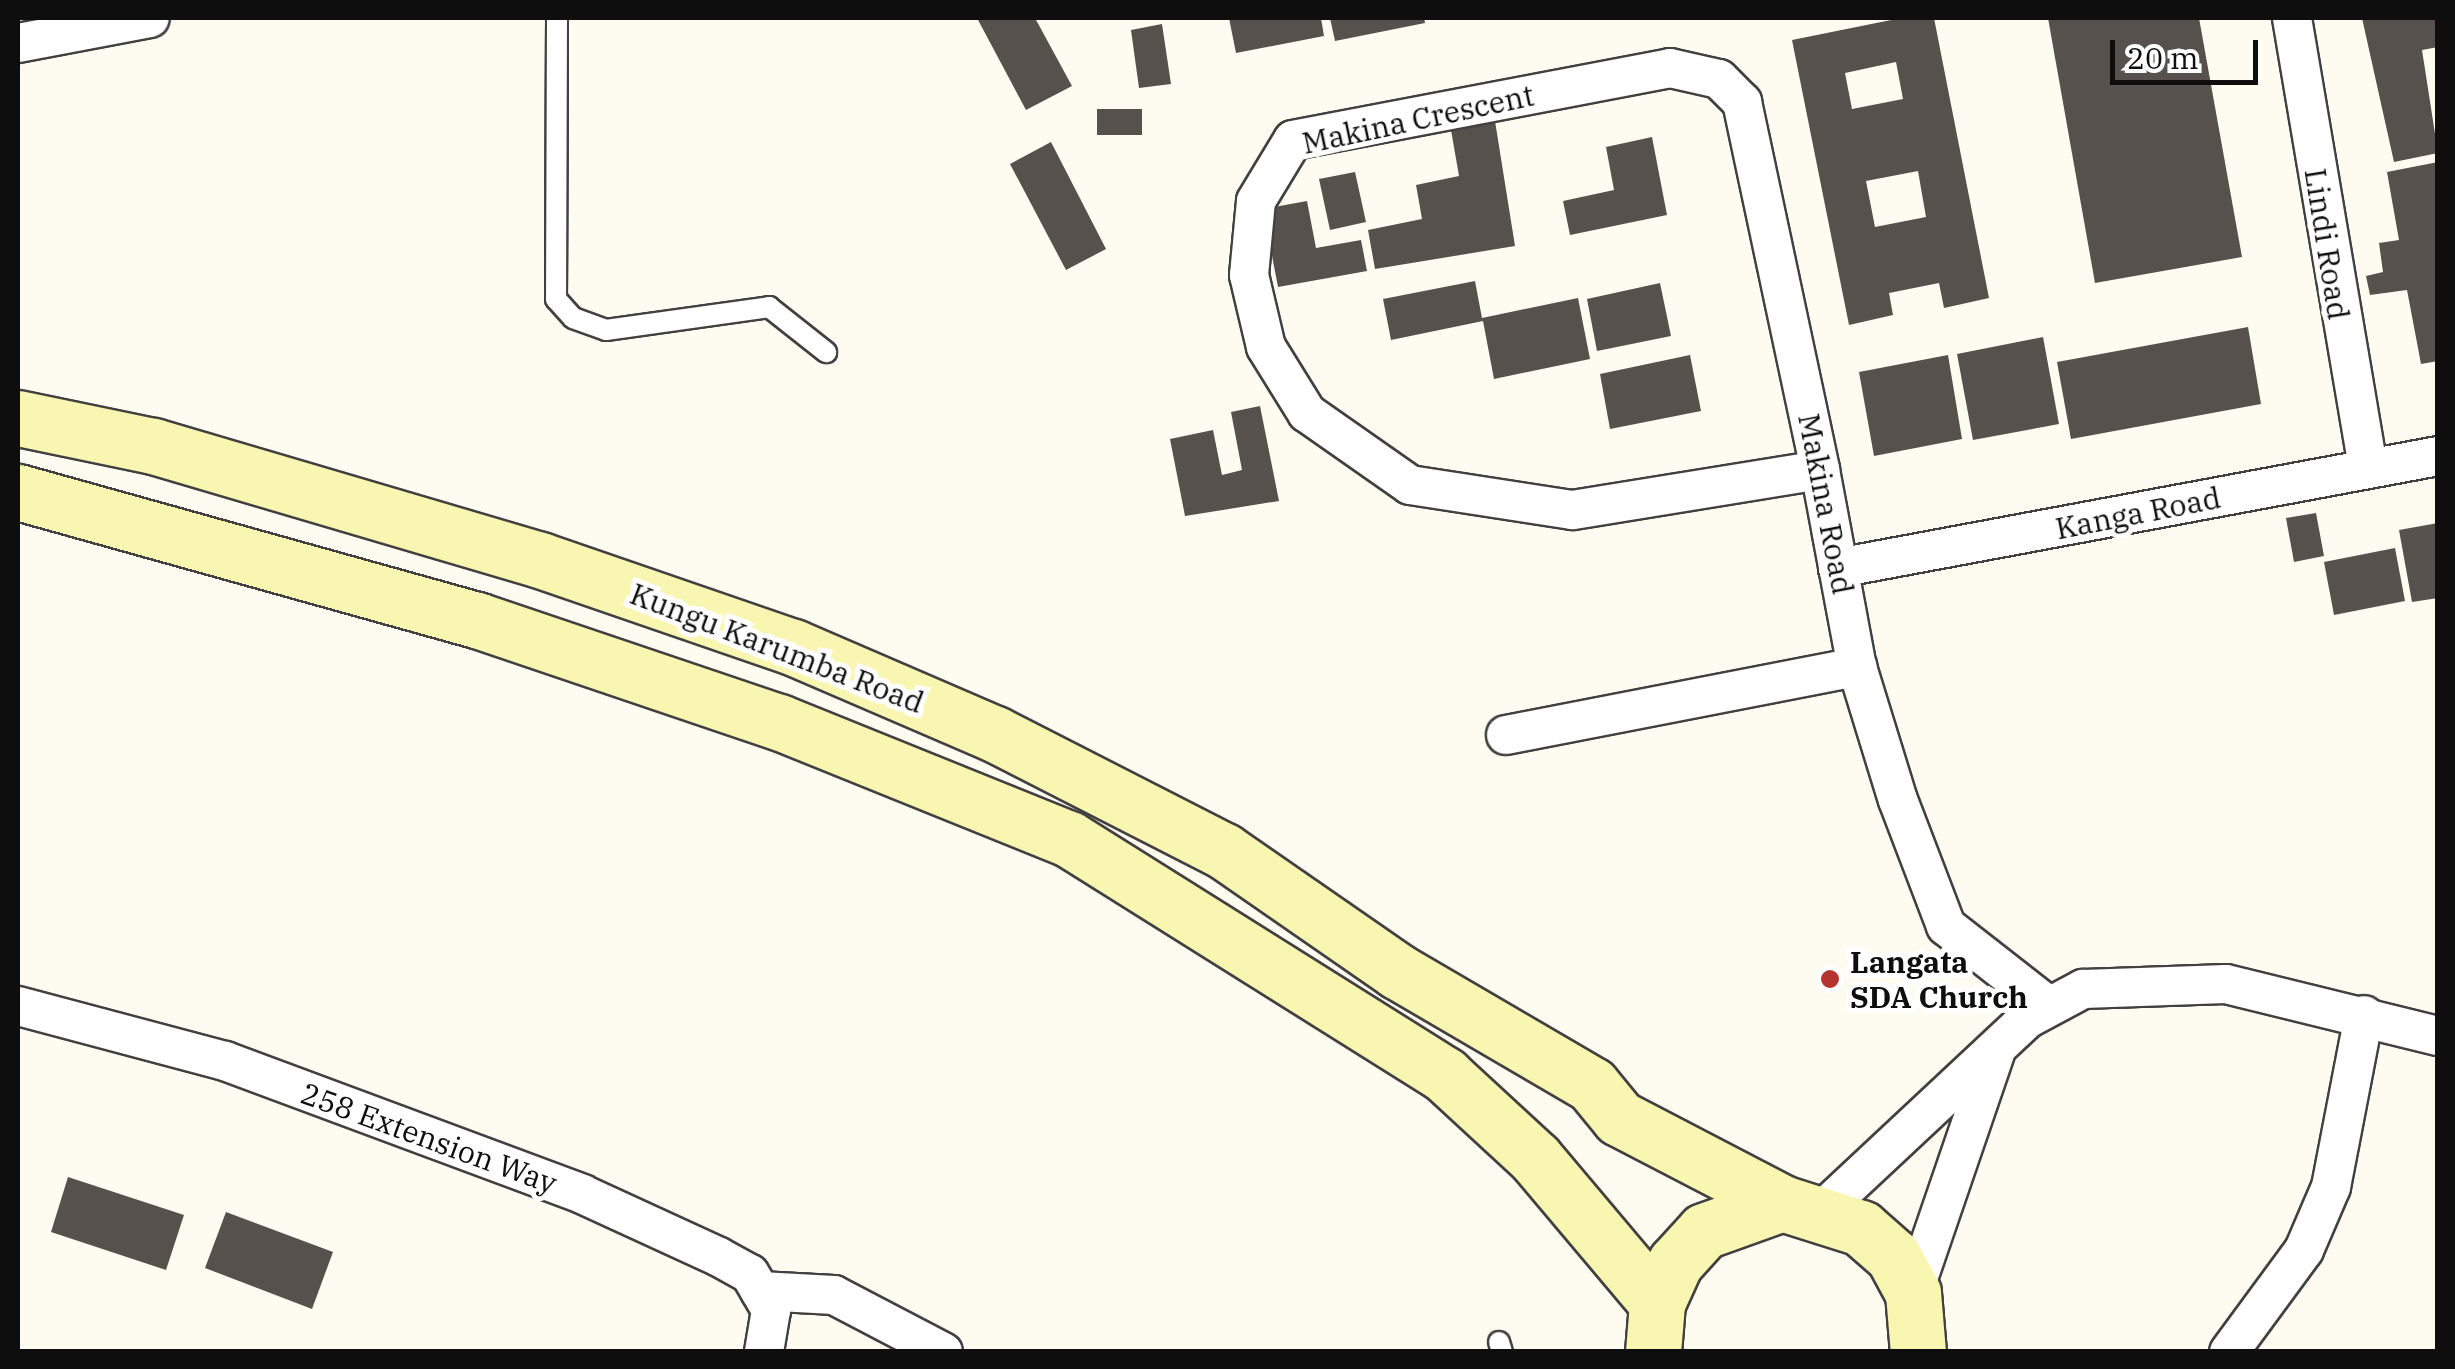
<!DOCTYPE html>
<html>
<head>
<meta charset="utf-8">
<style>
  body { margin:0 }
  #map { position:relative; width:2455px; height:1369px; overflow:hidden; background:#fefcf1; font-family:"IBM Plex Serif",serif }
  div>[style] { position:absolute }
  .building>* { inset:0; background:#56514c }
  .roads { filter:drop-shadow(2px 0 #414141) drop-shadow(-2px 0 #414141) drop-shadow(0 2px #414141) drop-shadow(0 -2px #414141) }
  .lane>* { height:20px; margin:-10px; padding:0 10px; transform-origin:10px; border-radius:10px; background:#fff }
  .street>* { height:38px; margin:-19px; padding:0 19px; transform-origin:19px; border-radius:19px; background:#fff }
  .secondary>* { height:55px; margin:-27.5px; padding:0 27.5px; transform-origin:27.5px; border-radius:27.5px; background:#f9f6b1 }
  .dots>* { width:28px; height:28px; translate:-50% -50%; box-sizing:border-box; border:5px solid #fff; border-radius:50% }
  span { translate:-50% -50%; white-space:nowrap; text-align:center; line-height:1.15; -webkit-text-stroke:10px #fff; paint-order:stroke }
  .street-label { font-size:30px; color:#0e0e0e }
  .poi-label { font-size:30px; color:#0e0e0e; font-weight:700 }
  .left { translate:0 -50%; text-align:left }
  .frame { position:absolute; inset:0; border:20px solid #0e0e0e; pointer-events:none }
  .scale { position:absolute; left:2110px; top:40px; width:148px; height:45px; box-sizing:border-box; border:5px solid #0e0e0e; border-top:0; padding-left:12px; font-size:30px; line-height:35px; white-space:nowrap; color:#0e0e0e; -webkit-text-stroke:8px #fff; paint-order:stroke }
</style>
</head>
<body>
<div id="map">
  <div class="building">
    <i style="clip-path:polygon(977px 18px,1035px 18px,1072px 86px,1026px 110px)"></i>
    <i style="clip-path:polygon(1229px 18px,1321px 18px,1324px 36px,1236px 53px)"></i>
    <i style="clip-path:polygon(1330px 18px,1424px 18px,1425px 23px,1335px 41px)"></i>
    <i style="clip-path:polygon(evenodd,1901px 18px,1934px 18px,1989px 298px,1944px 308px,1939px 283px,1889px 293px,1893px 315px,1849px 325px,1792px 40px,1901px 18px,1896px 62px,1903px 99px,1852px 109px,1845px 73px,1896px 62px,1901px 18px,1918px 171px,1926px 217px,1875px 227px,1866px 181px,1918px 171px)"></i>
    <i style="clip-path:polygon(2048px 18px,2199px 18px,2242px 257px,2095px 283px)"></i>
    <i style="clip-path:polygon(2362px 18px,2438px 18px,2438px 47px,2422px 50px,2438px 153px,2394px 162px)"></i>
    <i style="clip-path:polygon(1162px 24px,1171px 84px,1139px 88px,1131px 30px)"></i>
    <i style="clip-path:polygon(1097px 109px,1142px 109px,1142px 135px,1097px 135px)"></i>
    <i style="clip-path:polygon(1495px 121px,1515px 246px,1375px 269px,1368px 230px,1422px 219px,1416px 185px,1459px 176px,1451px 130px)"></i>
    <i style="clip-path:polygon(1652px 137px,1667px 215px,1570px 235px,1563px 201px,1614px 190px,1606px 147px)"></i>
    <i style="clip-path:polygon(1051px 142px,1106px 249px,1066px 270px,1010px 164px)"></i>
    <i style="clip-path:polygon(2438px 162px,2438px 361px,2421px 364px,2407px 290px,2370px 295px,2366px 276px,2383px 272px,2379px 243px,2399px 240px,2387px 172px)"></i>
    <i style="clip-path:polygon(1355px 172px,1366px 222px,1330px 230px,1319px 179px)"></i>
    <i style="clip-path:polygon(1307px 201px,1316px 248px,1361px 240px,1367px 271px,1278px 287px,1263px 209px)"></i>
    <i style="clip-path:polygon(1475px 281px,1482px 318px,1578px 298px,1590px 359px,1494px 379px,1483px 321px,1391px 340px,1383px 299px)"></i>
    <i style="clip-path:polygon(1660px 283px,1671px 336px,1597px 351px,1587px 299px)"></i>
    <i style="clip-path:polygon(2248px 327px,2261px 404px,2071px 439px,2057px 362px)"></i>
    <i style="clip-path:polygon(2043px 337px,2059px 424px,1973px 440px,1957px 354px)"></i>
    <i style="clip-path:polygon(1690px 355px,1701px 411px,1610px 429px,1600px 374px)"></i>
    <i style="clip-path:polygon(1948px 355px,1962px 439px,1874px 456px,1859px 372px)"></i>
    <i style="clip-path:polygon(1260px 406px,1279px 501px,1185px 516px,1170px 439px,1213px 430px,1222px 475px,1242px 470px,1231px 412px)"></i>
    <i style="clip-path:polygon(2316px 513px,2324px 556px,2294px 562px,2286px 518px)"></i>
    <i style="clip-path:polygon(2438px 523px,2438px 598px,2412px 602px,2399px 530px)"></i>
    <i style="clip-path:polygon(2395px 548px,2405px 601px,2334px 615px,2324px 562px)"></i>
    <i style="clip-path:polygon(68px 1177px,184px 1215px,166px 1270px,51px 1232px)"></i>
    <i style="clip-path:polygon(226px 1212px,333px 1252px,312px 1309px,205px 1268px)"></i>
  </div>
  <div class="roads">
    <div class="lane">
      <i style="left:557px;top:18px;width:281px;rotate:90.2deg"></i>
      <i style="left:556px;top:299px;width:25px;rotate:48deg"></i>
      <i style="left:573px;top:318px;width:35px;rotate:20deg"></i>
      <i style="left:606px;top:330px;width:165px;rotate:-8deg"></i>
      <i style="left:769px;top:307px;width:73px;rotate:38.3deg"></i>
      <i style="left:1499px;top:1342px;width:10px;rotate:73deg"></i>
    </div>
    <div class="street">
      <i style="left:2292px;top:18px;width:457px;rotate:80.4deg"></i>
      <i style="left:18px;top:43px;width:134px;rotate:-10.7deg"></i>
      <i style="left:1820px;top:470px;width:251px;rotate:170.8deg"></i>
      <i style="left:1572px;top:510px;width:164px;rotate:-171.2deg"></i>
      <i style="left:1410px;top:485px;width:126px;rotate:-145deg"></i>
      <i style="left:1307px;top:413px;width:78px;rotate:-121.8deg"></i>
      <i style="left:1266px;top:347px;width:74px;rotate:-103.3deg"></i>
      <i style="left:1249px;top:275px;width:74px;rotate:-84.6deg"></i>
      <i style="left:1256px;top:201px;width:71px;rotate:-58.8deg"></i>
      <i style="left:1293px;top:140px;width:384px;rotate:-10.8deg"></i>
      <i style="left:1670px;top:68px;width:50px;rotate:12.7deg"></i>
      <i style="left:1719px;top:79px;width:33px;rotate:45deg"></i>
      <i style="left:1742px;top:102px;width:376px;rotate:78deg"></i>
      <i style="left:1820px;top:470px;width:200px;rotate:79.4deg"></i>
      <i style="left:1857px;top:667px;width:139px;rotate:72.9deg"></i>
      <i style="left:1898px;top:800px;width:135px;rotate:69.1deg"></i>
      <i style="left:1946px;top:926px;width:128px;rotate:38deg"></i>
      <i style="left:1838px;top:568px;width:610px;rotate:-10.57deg"></i>
      <i style="left:1506px;top:735px;width:358px;rotate:-11deg"></i>
      <i style="left:18px;top:1006px;width:214px;rotate:14.9deg"></i>
      <i style="left:225px;top:1061px;width:381px;rotate:20.4deg"></i>
      <i style="left:582px;top:1194px;width:151px;rotate:24.7deg"></i>
      <i style="left:719px;top:1257px;width:35px;rotate:29deg"></i>
      <i style="left:750px;top:1274px;width:42px;rotate:59.7deg"></i>
      <i style="left:771px;top:1310px;width:43px;rotate:99.5deg"></i>
      <i style="left:1824px;top:1209px;width:278px;rotate:-43.1deg"></i>
      <i style="left:2027px;top:1019px;width:64px;rotate:-28.2deg"></i>
      <i style="left:2083px;top:989px;width:143px;rotate:-2deg"></i>
      <i style="left:2226px;top:984px;width:218px;rotate:13.8deg"></i>
      <i style="left:760px;top:1291px;width:74px;rotate:3.1deg"></i>
      <i style="left:834px;top:1295px;width:123px;rotate:27.6deg"></i>
      <i style="left:1913px;top:1293px;width:253px;rotate:-71.1deg"></i>
      <i style="left:2229px;top:1352px;width:127px;rotate:-53.7deg"></i>
      <i style="left:2304px;top:1250px;width:69px;rotate:-66.8deg"></i>
      <i style="left:2331px;top:1187px;width:175px;rotate:-79.1deg"></i>
    </div>
    <div class="secondary">
      <i style="left:18px;top:418px;width:138px;rotate:11.7deg"></i>
      <i style="left:153px;top:446px;width:403px;rotate:16.4deg"></i>
      <i style="left:540px;top:560px;width:268px;rotate:19deg"></i>
      <i style="left:793px;top:647px;width:220px;rotate:23.3deg"></i>
      <i style="left:995px;top:734px;width:257px;rotate:27.1deg"></i>
      <i style="left:1224px;top:851px;width:211px;rotate:34.7deg"></i>
      <i style="left:1397px;top:971px;width:226px;rotate:30.3deg"></i>
      <i style="left:1592px;top:1085px;width:43px;rotate:50.7deg"></i>
      <i style="left:1619px;top:1118px;width:184px;rotate:27.5deg"></i>
      <i style="left:1782px;top:1203px;width:83px;rotate:17.6deg"></i>
      <i style="left:1861px;top:1228px;width:43px;rotate:41.2deg"></i>
      <i style="left:1893px;top:1256px;width:42px;rotate:61.6deg"></i>
      <i style="left:1913px;top:1293px;width:59px;rotate:85.2deg"></i>
      <i style="left:18px;top:492px;width:477px;rotate:15.6deg"></i>
      <i style="left:477px;top:620px;width:319px;rotate:18.7deg"></i>
      <i style="left:779px;top:722px;width:313px;rotate:22deg"></i>
      <i style="left:1069px;top:839px;width:444px;rotate:32.1deg"></i>
      <i style="left:1445px;top:1075px;width:122px;rotate:42.7deg"></i>
      <i style="left:1535px;top:1158px;width:189px;rotate:49.9deg"></i>
      <i style="left:1653px;top:1352px;width:49px;rotate:-85.3deg"></i>
      <i style="left:1657px;top:1303px;width:44px;rotate:-65.8deg"></i>
      <i style="left:1675px;top:1263px;width:43px;rotate:-47.8deg"></i>
      <i style="left:1704px;top:1231px;width:83px;rotate:-19.7deg"></i>
    </div>
  </div>
  <div class="dots">
    <i style="left:1830px;top:979px;background:#b53430"></i>
  </div>
  <div class="street-label">
    <span style="left:1418px;top:119px;rotate:-12deg">Makina Crescent</span>
    <span style="left:2327px;top:244px;rotate:81deg">Lindi Road</span>
    <span style="left:1826px;top:504px;rotate:79deg">Makina Road</span>
    <span style="left:2138px;top:513px;rotate:-11deg">Kanga Road</span>
    <span style="left:777px;top:648px;rotate:21deg">Kungu Karumba Road</span>
    <span style="left:429px;top:1138px;rotate:20deg">258 Extension Way</span>
  </div>
  <div class="poi-label">
    <span class="left" style="left:1850px;top:979px">Langata<br>SDA Church</span>
  </div>
  <div class="frame"></div>
  <div class="scale">20 m</div>
</div>
</body>
</html>
